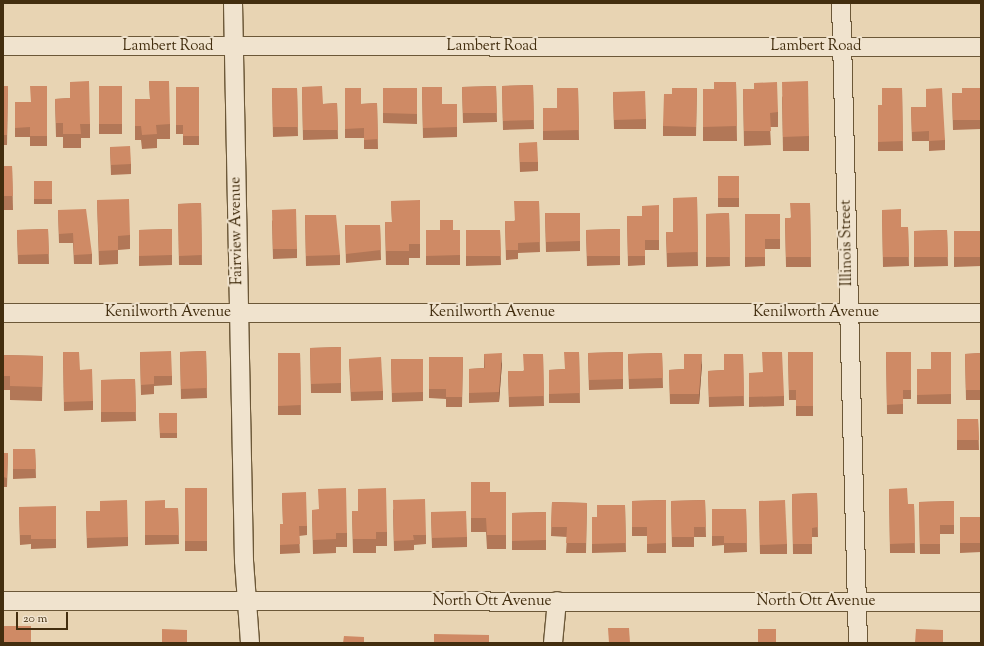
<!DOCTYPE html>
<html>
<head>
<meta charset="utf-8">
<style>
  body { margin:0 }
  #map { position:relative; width:984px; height:646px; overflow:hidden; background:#e8d4b3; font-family:"Sorts Mill Goudy",serif }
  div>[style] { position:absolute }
  .roads { filter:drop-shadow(1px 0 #6c5838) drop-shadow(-1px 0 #6c5838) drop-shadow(0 1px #6c5838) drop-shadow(0 -1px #6c5838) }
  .street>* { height:18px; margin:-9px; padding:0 9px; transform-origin:9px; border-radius:9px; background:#f0e3ce }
  .wall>* { inset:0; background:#b27757 }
  .shaded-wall>* { inset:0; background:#916147 }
  .building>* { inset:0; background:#cf8a65 }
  span { translate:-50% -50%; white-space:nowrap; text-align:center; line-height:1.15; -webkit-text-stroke:4px #f0e3ce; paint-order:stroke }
  .street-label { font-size:15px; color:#432e0f }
  .frame { position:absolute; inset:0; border:4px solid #432e0f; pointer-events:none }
  .scale { position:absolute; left:16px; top:612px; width:52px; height:18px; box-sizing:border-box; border:2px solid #432e0f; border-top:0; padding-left:5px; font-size:12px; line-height:14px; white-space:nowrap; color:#432e0f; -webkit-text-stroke:3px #f0e3ce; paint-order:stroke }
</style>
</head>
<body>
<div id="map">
  <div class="roads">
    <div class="street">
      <i style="left:233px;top:3px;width:558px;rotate:88.87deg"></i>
      <i style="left:244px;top:561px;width:82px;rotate:85.8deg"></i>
      <i style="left:841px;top:3px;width:640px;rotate:88.48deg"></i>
      <i style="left:3px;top:46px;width:978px;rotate:0.06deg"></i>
      <i style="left:3px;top:313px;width:978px"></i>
      <i style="left:3px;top:601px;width:978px;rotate:0.06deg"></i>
      <i style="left:553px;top:643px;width:42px;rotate:-84.6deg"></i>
    </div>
  </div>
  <div class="wall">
    <i style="clip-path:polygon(581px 3px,611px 3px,581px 4px)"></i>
    <i style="clip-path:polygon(878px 3px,902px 3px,902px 4px,878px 4px)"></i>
    <i style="clip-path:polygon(149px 81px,170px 124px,170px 139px,157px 139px,157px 148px,142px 149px,141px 140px,135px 140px,135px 99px,150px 99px)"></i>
    <i style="clip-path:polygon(70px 82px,90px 124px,90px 138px,81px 138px,81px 148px,63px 148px,63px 137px,56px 137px,55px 99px,70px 98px)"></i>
    <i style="clip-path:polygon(736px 82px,737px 141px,703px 141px,703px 89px,714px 89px)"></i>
    <i style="clip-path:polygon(533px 85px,534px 129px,503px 130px,502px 86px)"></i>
    <i style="clip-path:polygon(3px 86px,8px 86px,7px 145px,3px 145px)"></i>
    <i style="clip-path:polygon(47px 86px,47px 146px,30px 146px,30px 137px,15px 137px,15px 102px,31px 102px)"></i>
    <i style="clip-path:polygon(99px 86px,122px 86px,122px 134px,99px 134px)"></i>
    <i style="clip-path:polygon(496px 86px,497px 122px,463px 123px,462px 87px)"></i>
    <i style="clip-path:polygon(176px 87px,199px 87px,199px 145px,183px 145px,183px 134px,176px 134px)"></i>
    <i style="clip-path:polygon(302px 87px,323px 104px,337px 103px,338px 139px,303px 140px)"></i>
    <i style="clip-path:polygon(422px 87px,442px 104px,457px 104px,457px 137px,423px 138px)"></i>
    <i style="clip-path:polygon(272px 88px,297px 88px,298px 136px,273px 137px)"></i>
    <i style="clip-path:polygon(345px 88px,361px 104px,377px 103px,378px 149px,364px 149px,364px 138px,345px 138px)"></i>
    <i style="clip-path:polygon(417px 88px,417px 124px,383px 123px,383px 113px)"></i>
    <i style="clip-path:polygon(578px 88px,579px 140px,543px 140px,543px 108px,557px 108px)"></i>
    <i style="clip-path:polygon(697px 88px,696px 136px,663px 136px,663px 126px,672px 94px)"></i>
    <i style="clip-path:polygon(902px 88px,903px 151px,878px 151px,878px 105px,882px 105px)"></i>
    <i style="clip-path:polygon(981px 88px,981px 129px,953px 130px,952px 93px,962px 93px)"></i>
    <i style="clip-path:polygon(743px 89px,778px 112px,778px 127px,770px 127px,771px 145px,744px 146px)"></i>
    <i style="clip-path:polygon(926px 89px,945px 140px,945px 150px,929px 151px,929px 141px,912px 141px,911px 107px,926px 107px)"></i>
    <i style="clip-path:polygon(613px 92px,646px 119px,646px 129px,614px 129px)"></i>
    <i style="clip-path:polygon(782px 96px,809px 136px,809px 151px,783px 151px)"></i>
    <i style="clip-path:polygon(519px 143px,538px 162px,538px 171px,520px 172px)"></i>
    <i style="clip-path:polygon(110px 147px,131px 164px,131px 174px,111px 175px)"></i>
    <i style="clip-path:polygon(3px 166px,12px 166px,13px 210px,3px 210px)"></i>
    <i style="clip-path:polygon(718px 176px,739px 176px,739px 207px,718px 207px)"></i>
    <i style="clip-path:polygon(34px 181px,52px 181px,52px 204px,34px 204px)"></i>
    <i style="clip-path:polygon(697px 197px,698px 266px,667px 267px,666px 232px,673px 232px)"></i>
    <i style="clip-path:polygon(97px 200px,130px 235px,130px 249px,118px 250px,118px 264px,99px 265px)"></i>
    <i style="clip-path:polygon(391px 201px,420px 244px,420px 258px,409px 258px,409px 265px,386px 265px,385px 222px,392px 222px)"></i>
    <i style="clip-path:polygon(539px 201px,540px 252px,518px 253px,518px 259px,506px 260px,505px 221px,514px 221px)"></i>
    <i style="clip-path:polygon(201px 203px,202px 265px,179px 265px,178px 204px)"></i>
    <i style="clip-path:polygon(810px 203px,811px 267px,786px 267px,785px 218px,790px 218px)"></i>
    <i style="clip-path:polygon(659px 205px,659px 250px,645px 250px,645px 265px,628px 266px,627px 216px,642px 216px)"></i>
    <i style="clip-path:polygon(58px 210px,92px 254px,92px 264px,74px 264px,73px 243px,59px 243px)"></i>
    <i style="clip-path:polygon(882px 210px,901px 227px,908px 227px,909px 266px,883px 267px)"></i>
    <i style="clip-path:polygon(545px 213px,580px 213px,580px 251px,546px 252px)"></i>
    <i style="clip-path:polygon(729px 213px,730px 266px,706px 267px,706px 214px)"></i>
    <i style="clip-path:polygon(745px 214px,780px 214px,780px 249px,765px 249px,765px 266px,745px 267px)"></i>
    <i style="clip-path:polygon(305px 215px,340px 255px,340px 265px,306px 266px)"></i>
    <i style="clip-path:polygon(272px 220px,297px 249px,297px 258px,273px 259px)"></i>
    <i style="clip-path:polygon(345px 225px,380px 225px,381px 260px,346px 263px)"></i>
    <i style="clip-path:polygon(48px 229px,49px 264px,18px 264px,17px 230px)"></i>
    <i style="clip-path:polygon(172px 229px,172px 265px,139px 266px,139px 230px)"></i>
    <i style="clip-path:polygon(620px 229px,620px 265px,587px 266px,586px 230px)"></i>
    <i style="clip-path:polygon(426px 230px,460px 230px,460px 265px,426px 265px)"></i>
    <i style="clip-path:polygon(466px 230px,500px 230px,501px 265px,466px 266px)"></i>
    <i style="clip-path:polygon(947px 230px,948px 266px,914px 267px,914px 231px)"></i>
    <i style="clip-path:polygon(954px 231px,981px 231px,981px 266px,954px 267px)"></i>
    <i style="clip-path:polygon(341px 347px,341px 393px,311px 393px,310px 348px)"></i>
    <i style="clip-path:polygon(206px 351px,207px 398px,181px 399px,180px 352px)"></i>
    <i style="clip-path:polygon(63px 352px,80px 370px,93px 401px,93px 410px,64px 411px)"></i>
    <i style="clip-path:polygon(140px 352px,172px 376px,172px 385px,154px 386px,154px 394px,141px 395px)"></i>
    <i style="clip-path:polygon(579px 352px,580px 403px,549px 403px,549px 370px,565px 369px)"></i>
    <i style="clip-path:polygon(623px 352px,623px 389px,589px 390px,588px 353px)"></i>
    <i style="clip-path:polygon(788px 352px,813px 352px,813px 416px,796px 416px,796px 400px,789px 400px)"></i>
    <i style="clip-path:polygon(886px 352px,911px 352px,911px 399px,903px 399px,903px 414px,887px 414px)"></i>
    <i style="clip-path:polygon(951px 352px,951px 404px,917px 404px,917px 369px,931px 369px)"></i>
    <i style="clip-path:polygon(278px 353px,300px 353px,301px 415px,278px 415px)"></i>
    <i style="clip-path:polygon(662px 353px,663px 388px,629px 389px,628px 354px)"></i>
    <i style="clip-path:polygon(981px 353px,981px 400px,966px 400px,965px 354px)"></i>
    <i style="clip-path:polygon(484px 354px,502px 363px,499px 402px,469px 403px,469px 369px,484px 368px)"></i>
    <i style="clip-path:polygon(543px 354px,544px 406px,509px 407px,508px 371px,523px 371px)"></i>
    <i style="clip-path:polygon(743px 354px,744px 406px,709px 407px,708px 371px,724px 370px)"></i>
    <i style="clip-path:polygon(3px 355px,43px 356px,42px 401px,10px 400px,10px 390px,3px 390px)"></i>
    <i style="clip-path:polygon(429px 357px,463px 357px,462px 407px,446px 407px,446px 399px,429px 398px)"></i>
    <i style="clip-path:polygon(349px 359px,383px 391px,383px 400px,351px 401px)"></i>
    <i style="clip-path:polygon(391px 359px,423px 359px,423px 401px,392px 402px)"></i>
    <i style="clip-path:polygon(702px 364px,699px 404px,670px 404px,669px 370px,684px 369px)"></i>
    <i style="clip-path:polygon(749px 373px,784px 396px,784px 406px,749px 407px)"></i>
    <i style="clip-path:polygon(135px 379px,136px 421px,101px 422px,101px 380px)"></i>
    <i style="clip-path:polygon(159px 413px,177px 413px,177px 438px,160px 438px)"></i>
    <i style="clip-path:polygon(957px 419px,978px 419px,979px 450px,957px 450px)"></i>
    <i style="clip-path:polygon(13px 449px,35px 449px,36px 478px,13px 479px)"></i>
    <i style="clip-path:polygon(3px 453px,8px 453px,7px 487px,3px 487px)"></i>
    <i style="clip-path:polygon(471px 482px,490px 492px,506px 492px,506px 549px,487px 549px,486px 532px,471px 532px)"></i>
    <i style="clip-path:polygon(185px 488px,207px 488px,207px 551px,185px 551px)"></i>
    <i style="clip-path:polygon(889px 489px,908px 504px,914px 504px,915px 553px,890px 553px)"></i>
    <i style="clip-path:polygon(282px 493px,307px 526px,307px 535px,299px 536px,300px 553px,280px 554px,280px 524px,283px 524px)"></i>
    <i style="clip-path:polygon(817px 493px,818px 537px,812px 537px,812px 554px,793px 554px,792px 494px)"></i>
    <i style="clip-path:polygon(666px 500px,666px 553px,647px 553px,647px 536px,632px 536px,632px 501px)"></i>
    <i style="clip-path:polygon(705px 500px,706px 537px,694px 537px,694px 547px,672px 547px,671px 501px)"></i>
    <i style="clip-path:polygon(145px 501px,165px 508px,178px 508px,179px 544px,145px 545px)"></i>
    <i style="clip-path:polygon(759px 501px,787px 544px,787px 554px,760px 554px)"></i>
    <i style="clip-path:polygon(954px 501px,954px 534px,940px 534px,940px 554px,920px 554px,919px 502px)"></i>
    <i style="clip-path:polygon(552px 502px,587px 503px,586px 553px,566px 553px,567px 537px,551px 536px)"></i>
    <i style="clip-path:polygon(625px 505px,626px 552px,592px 553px,592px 517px,597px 517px)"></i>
    <i style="clip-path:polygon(19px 507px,56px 539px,56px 548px,31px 549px,31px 544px,20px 545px)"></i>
    <i style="clip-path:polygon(393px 509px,426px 535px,426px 544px,414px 545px,414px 550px,394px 551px)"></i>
    <i style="clip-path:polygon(712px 509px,746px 509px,747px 552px,724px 553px,724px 545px,712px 546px)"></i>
    <i style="clip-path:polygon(312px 510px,347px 533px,347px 547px,336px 547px,336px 553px,313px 554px)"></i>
    <i style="clip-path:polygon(86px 511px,100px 511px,128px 537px,128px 546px,87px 548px)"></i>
    <i style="clip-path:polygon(352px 511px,387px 532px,387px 546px,376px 546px,376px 553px,353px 553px)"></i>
    <i style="clip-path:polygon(431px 512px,467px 537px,467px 547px,432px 548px)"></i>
    <i style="clip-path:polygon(546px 512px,546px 550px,512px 550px,512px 513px)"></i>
    <i style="clip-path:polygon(960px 517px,981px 517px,981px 552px,960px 553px)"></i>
  </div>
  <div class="shaded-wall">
    <i style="clip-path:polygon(502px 353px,502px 363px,499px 402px,499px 392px)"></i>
    <i style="clip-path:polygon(702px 354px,702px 364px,699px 404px,699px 394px)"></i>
  </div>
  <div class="building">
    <i style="clip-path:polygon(89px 81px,90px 124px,80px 124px,81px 134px,63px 134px,63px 123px,56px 123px,55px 99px,70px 98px,70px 82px)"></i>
    <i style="clip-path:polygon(149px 81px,169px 81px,170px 124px,156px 125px,157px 134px,142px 135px,141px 126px,135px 126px,135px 99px,150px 99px)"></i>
    <i style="clip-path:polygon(808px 81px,809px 136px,783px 137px,782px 82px)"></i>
    <i style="clip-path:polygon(714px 82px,736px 82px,737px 126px,703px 127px,703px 89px,714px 89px)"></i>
    <i style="clip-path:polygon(777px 82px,778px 112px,770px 113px,771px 131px,744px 131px,743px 89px,754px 89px,754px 83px)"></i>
    <i style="clip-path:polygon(533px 85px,534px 120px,503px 121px,502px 86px)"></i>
    <i style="clip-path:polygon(3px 86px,8px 86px,7px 135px,3px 135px)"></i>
    <i style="clip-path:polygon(30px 86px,47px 86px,47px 136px,30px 136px,30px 127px,15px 128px,15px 102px,31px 102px)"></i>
    <i style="clip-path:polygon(99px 86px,122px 86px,122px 124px,99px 124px)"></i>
    <i style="clip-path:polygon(322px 86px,323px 104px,337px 103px,338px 130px,303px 130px,302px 87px)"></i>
    <i style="clip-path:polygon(496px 86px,497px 113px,463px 113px,462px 87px)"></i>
    <i style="clip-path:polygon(176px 87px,199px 87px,199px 136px,183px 136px,183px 125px,176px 125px)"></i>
    <i style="clip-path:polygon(422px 87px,442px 87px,442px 104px,457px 104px,457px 127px,423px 128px)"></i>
    <i style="clip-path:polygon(272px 88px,297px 88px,298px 127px,273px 127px)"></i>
    <i style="clip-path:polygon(345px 88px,361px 88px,361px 104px,377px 103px,378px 139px,364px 140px,364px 128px,345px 129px)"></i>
    <i style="clip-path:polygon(383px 88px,417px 88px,417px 114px,383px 113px)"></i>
    <i style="clip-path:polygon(557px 88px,578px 88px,579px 130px,543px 131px,543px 108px,557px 108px)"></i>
    <i style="clip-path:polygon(672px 88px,697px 88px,696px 127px,663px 126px,664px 94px,672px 94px)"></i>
    <i style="clip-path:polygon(882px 88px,902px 88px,903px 141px,878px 142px,878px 105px,882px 105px)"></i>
    <i style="clip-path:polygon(942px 88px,945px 140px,929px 141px,929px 131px,912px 132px,911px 107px,926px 107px,926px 89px)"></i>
    <i style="clip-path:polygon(962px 88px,981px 88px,981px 120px,953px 120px,952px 93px,962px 93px)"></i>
    <i style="clip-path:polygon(645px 91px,646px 119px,614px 120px,613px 92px)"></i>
    <i style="clip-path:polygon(537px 142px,538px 162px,520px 162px,519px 143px)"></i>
    <i style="clip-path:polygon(130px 146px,131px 164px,111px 165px,110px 147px)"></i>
    <i style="clip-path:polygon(3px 166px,12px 166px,13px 196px,3px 196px)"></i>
    <i style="clip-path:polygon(718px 176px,739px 176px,739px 198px,718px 198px)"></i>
    <i style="clip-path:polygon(34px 181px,52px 181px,52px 199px,34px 199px)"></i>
    <i style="clip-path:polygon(697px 197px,698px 252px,667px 253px,666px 232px,673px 232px,673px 198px)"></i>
    <i style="clip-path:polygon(129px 199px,130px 235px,118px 236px,118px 250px,99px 251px,97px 200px)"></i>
    <i style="clip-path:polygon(420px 200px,420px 244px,409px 244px,409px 251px,386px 251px,385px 222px,392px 222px,391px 201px)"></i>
    <i style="clip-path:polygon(514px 201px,539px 201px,540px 242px,518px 243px,518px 250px,506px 250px,505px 221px,515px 221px)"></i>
    <i style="clip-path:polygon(201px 203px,202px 255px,179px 256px,178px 204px)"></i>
    <i style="clip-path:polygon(790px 203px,810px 203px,811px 257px,786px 257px,785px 218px,791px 218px)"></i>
    <i style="clip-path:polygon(659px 205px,659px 240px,645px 240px,645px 256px,628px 256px,627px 216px,642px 216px,642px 206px)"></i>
    <i style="clip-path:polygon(86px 209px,92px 254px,74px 255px,73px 233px,59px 234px,58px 210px)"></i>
    <i style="clip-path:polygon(296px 209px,297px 249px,273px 249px,272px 210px)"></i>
    <i style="clip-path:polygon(901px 209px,901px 227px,908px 227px,909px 257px,883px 257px,882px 210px)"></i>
    <i style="clip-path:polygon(545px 213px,580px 213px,580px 241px,546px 242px)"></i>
    <i style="clip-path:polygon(729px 213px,730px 257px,706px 257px,706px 214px)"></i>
    <i style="clip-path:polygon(745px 214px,780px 214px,780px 239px,765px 239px,765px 257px,745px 257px)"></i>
    <i style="clip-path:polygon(305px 215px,336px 215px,340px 255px,306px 256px)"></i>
    <i style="clip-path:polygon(440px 220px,453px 220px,453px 230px,460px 230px,460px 255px,426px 256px,426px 230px,440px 230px)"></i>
    <i style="clip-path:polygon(345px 225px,380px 225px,381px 250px,346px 254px)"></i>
    <i style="clip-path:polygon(48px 229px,49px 254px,18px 255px,17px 230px)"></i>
    <i style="clip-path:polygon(172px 229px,172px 255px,139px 256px,139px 230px)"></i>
    <i style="clip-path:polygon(620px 229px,620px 256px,587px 256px,586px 230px)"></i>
    <i style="clip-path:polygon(466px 230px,500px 230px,501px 256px,466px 256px)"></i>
    <i style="clip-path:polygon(947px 230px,948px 257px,914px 257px,914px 231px)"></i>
    <i style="clip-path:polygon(954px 231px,981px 231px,981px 257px,954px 257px)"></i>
    <i style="clip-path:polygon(341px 347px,341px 383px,311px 384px,310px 348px)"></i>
    <i style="clip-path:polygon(171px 351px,172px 376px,154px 376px,154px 384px,141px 385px,140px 352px)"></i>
    <i style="clip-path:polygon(206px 351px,207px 388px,181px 389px,180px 352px)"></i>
    <i style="clip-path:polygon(63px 352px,79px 352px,80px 370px,92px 369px,93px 401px,64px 402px)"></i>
    <i style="clip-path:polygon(564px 352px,579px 352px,580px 393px,549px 394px,549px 370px,565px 369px)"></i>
    <i style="clip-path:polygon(623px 352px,623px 379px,589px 380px,588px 353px)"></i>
    <i style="clip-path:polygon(762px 352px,782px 352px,784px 396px,749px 397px,749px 373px,763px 372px)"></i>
    <i style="clip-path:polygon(788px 352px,813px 352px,813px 406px,796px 406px,796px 390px,789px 390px)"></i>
    <i style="clip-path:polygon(886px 352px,911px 352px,911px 390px,903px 390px,903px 404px,887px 405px)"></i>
    <i style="clip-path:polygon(931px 352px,951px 352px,951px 394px,917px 395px,917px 369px,931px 369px)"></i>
    <i style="clip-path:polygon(278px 353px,300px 353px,301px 405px,278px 406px)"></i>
    <i style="clip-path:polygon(502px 353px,499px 392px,469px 393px,469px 369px,485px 368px,484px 354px)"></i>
    <i style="clip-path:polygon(662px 353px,663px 378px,629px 379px,628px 354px)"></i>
    <i style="clip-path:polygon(981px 353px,981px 390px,966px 390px,965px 354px)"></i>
    <i style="clip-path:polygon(523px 354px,543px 354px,544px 396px,509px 397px,508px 371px,524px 371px)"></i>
    <i style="clip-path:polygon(684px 354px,702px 354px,699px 394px,670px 394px,669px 370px,684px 369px)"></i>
    <i style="clip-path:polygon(724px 354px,743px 354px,744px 396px,709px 397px,708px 371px,724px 370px)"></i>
    <i style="clip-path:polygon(3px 355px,43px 356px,42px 387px,10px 386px,10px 376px,3px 376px)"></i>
    <i style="clip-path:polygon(381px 357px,383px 391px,351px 392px,349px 359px)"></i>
    <i style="clip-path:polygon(429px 357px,463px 357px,462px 397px,446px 397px,446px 389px,429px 389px)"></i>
    <i style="clip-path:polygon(391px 359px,423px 359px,423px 392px,392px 393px)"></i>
    <i style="clip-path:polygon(135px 379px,136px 412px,101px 412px,101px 380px)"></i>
    <i style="clip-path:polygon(159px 413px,177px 413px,177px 433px,160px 433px)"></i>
    <i style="clip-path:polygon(957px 419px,978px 419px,979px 440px,957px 440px)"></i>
    <i style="clip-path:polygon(13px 449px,35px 449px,36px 469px,13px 469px)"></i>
    <i style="clip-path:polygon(3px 453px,8px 453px,7px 478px,3px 477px)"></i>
    <i style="clip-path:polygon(471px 482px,490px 482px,490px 492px,506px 492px,506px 535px,487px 535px,486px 518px,471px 518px)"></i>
    <i style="clip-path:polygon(185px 488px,207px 488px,207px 541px,185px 541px)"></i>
    <i style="clip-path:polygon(346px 488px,347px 533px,336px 533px,336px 539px,313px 540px,312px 510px,319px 509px,318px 489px)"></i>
    <i style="clip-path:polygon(386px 488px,387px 532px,376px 532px,376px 539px,353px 539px,352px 511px,358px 511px,358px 489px)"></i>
    <i style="clip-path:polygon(907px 488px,908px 504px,914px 504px,915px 543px,890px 544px,889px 489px)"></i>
    <i style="clip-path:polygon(306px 492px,307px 526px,299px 526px,300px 544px,280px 545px,280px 524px,283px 524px,282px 493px)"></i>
    <i style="clip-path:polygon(817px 493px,818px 527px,812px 528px,812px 544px,793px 544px,792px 494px)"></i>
    <i style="clip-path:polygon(425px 499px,426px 535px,413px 535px,414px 540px,394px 541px,393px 500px)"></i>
    <i style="clip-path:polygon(127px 500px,128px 537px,87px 538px,86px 511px,100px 511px,100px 501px)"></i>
    <i style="clip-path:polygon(165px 500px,165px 508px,178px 508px,179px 535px,145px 535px,145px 501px)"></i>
    <i style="clip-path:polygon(666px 500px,666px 543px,647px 544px,647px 527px,632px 527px,632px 501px)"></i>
    <i style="clip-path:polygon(705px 500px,706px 527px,694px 527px,694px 537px,672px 537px,671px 501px)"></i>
    <i style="clip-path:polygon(785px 500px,787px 544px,760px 545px,759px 501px)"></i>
    <i style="clip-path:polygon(954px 501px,954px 525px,940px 525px,940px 544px,920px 544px,919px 502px)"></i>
    <i style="clip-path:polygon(552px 502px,587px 503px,586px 543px,566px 543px,567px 527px,551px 527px)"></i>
    <i style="clip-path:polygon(597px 505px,625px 505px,626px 543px,592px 544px,592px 517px,597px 517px)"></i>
    <i style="clip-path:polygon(56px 506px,56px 539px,31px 539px,31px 535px,20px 535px,19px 507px)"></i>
    <i style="clip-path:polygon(712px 509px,746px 509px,747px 543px,724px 543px,724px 536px,712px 536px)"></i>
    <i style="clip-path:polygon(466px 511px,467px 537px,432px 538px,431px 512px)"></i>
    <i style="clip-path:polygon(546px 512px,546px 540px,512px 541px,512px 513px)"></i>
    <i style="clip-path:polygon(960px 517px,981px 517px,981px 543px,960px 543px)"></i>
    <i style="clip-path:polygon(3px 626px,31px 626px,31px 643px,3px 643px)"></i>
    <i style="clip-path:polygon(608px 628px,629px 628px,630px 643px,609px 643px)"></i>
    <i style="clip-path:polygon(162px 629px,187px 630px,187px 643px,162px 643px)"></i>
    <i style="clip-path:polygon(758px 629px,776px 629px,776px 643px,758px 643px)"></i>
    <i style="clip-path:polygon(916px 629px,943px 630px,943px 643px,915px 643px)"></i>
    <i style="clip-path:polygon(434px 634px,489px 635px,489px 643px,434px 643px)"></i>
    <i style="clip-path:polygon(344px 636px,364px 637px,364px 643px,343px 643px)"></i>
  </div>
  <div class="street-label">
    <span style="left:168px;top:47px">Lambert Road</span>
    <span style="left:492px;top:47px">Lambert Road</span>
    <span style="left:816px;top:47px">Lambert Road</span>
    <span style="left:237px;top:231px;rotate:-91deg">Fairview Avenue</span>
    <span style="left:847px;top:243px;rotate:-91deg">Illinois Street</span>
    <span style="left:168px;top:313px">Kenilworth Avenue</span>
    <span style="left:492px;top:313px">Kenilworth Avenue</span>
    <span style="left:816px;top:313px">Kenilworth Avenue</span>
    <span style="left:492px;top:602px">North Ott Avenue</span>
    <span style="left:816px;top:602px">North Ott Avenue</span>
  </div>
  <div class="frame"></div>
  <div class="scale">20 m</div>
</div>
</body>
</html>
